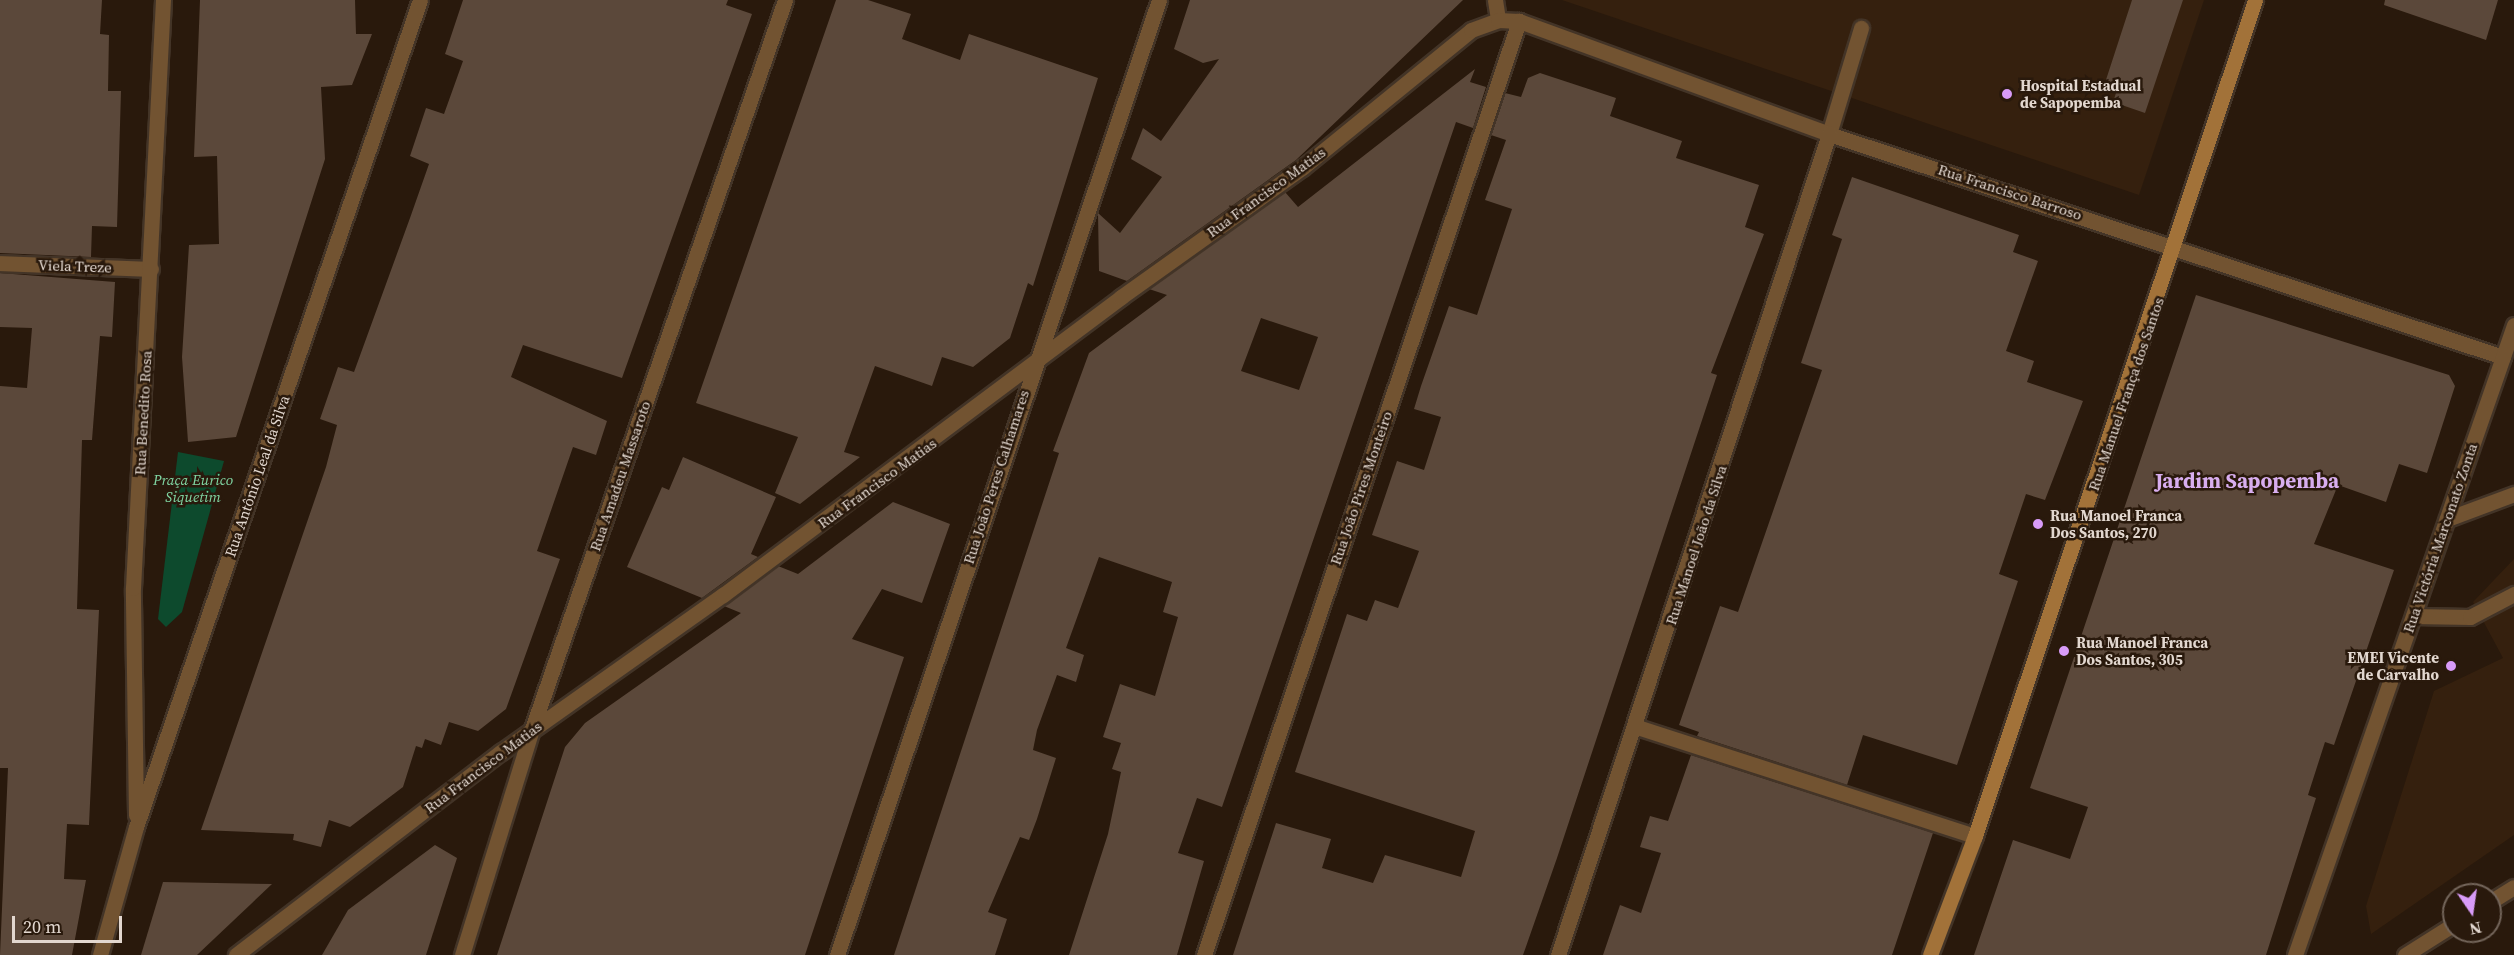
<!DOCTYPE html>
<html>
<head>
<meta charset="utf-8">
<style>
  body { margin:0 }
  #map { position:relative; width:2514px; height:955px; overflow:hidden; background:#29190c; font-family:"Source Serif 4",serif }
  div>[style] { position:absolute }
  .built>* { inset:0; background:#35200e }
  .green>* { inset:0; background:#0d4a2d }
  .building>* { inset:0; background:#5b483a }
  .roads { filter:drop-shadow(2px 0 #433427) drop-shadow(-2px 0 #433427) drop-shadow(0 2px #433427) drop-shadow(0 -2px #433427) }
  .lane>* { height:15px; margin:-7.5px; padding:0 7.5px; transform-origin:7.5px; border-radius:7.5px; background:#725331 }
  .street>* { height:15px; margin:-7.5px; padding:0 7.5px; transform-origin:7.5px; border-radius:7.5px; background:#725331 }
  .secondary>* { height:15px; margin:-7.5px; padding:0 7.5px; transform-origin:7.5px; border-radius:7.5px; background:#a27239 }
  .dots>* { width:16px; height:16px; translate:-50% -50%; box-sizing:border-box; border:3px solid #29190c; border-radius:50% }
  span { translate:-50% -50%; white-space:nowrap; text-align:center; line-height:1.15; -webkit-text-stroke:5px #29190c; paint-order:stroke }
  .poi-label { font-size:15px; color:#e2d7cf; font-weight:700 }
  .left { translate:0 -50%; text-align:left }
  .right { translate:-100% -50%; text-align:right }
  .street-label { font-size:15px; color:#e2d7cf }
  .park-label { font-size:15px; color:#80d6a3; font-style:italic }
  .district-label { font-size:21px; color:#d8aeef; font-weight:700 }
  .north { position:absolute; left:2442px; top:883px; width:60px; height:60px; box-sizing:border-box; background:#29190c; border:2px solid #73655a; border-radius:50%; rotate:167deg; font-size:16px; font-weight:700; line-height:24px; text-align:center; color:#e2d7cf }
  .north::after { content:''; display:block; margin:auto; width:21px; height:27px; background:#d89bf8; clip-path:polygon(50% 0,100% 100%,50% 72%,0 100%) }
  .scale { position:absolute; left:12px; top:916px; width:110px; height:27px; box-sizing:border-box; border:3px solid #e2d7cf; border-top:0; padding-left:8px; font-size:18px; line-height:21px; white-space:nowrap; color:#e2d7cf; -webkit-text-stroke:4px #29190c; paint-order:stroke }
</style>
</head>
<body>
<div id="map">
  <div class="built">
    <i style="clip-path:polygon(1562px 0,2204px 0,2139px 195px)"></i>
    <i style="clip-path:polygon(2514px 559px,2514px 835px,2371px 934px,2366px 906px,2434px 691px,2503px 658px,2473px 602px)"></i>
  </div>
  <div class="green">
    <i style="clip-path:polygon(178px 452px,224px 461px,182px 612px,166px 627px,158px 619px)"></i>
  </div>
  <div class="building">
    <i style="clip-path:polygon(0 0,102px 0,100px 34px,109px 35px,108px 91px,121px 91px,117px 227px,92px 226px,91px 257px,0 253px)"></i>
    <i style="clip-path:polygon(200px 0,355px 0,356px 34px,372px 34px,352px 85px,321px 87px,325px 159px,236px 437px,188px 442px,182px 357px,189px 245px,219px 244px,217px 156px,194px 157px)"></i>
    <i style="clip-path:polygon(463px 0,728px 0,726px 5px,752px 14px,622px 378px,523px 345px,511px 377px,607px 421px,596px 455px,573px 447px,537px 551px,560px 559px,506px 709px,478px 731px,449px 722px,441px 745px,425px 739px,422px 748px,416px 746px,403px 787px,350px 827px,329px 820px,321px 847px,293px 840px,294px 834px,201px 830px,326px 467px,337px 425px,320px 419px,338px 367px,354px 372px,410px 218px,429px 164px,410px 156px,426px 108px,444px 114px,463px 61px,445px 54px)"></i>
    <i style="clip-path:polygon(836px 0,868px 0,911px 14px,902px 39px,960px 60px,969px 34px,1098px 78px,1033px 286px,1028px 283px,1010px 338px,973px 367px,942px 357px,932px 386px,875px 366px,844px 452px,860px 457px,800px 504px,775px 493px,798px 437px,696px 403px)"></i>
    <i style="clip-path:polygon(1190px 0,1463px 0,1296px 160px,1127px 281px,1099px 271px,1098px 213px,1120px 233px,1162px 177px,1131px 159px,1143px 128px,1161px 141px,1219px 59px,1203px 63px,1174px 49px)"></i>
    <i style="clip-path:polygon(2132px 0,2183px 0,2145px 113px,2113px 102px,2116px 93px,2103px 89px)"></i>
    <i style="clip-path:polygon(2385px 0,2498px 0,2486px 40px,2384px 5px)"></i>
    <i style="clip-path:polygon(evenodd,1475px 69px,1470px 82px,1486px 87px,1473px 128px,1456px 122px,1222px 807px,1197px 798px,1178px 853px,1204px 861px,1177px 955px,1069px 955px,1108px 834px,1121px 772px,1112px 769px,1121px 743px,1103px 737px,1120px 684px,1155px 696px,1178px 617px,1163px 612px,1172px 582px,1099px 557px,1066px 648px,1084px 655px,1076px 682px,1057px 675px,1037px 730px,1033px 750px,1056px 758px,1037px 819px,1029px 840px,1020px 837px,988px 912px,1007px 919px,995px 955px,894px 955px,1059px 453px,1053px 451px,1089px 353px,1167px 295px,1149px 289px,1285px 192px,1298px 207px,1475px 69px,1261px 318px,1318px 337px,1299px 390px,1241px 371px,1261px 318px)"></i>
    <i style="clip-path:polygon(1540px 73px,1616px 98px,1610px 116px,1682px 141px,1676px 158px,1759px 185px,1745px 227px,1764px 234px,1711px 373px,1717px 375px,1711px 393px,1557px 858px,1523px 955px,1233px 955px,1276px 823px,1331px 839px,1322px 868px,1373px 883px,1385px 855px,1461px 877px,1475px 831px,1295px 772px,1347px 614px,1367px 621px,1375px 600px,1398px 608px,1419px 551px,1372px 535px,1397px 461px,1424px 470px,1441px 417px,1414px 409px,1421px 386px,1449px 306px,1477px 315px,1512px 209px,1485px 200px,1506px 140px,1491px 135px,1505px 93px,1521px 97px,1528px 78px)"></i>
    <i style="clip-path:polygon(1852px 177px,2019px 235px,2013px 252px,2038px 261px,2006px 351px,2034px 361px,2027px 382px,2083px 401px,2045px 500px,2026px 494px,1999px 574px,2018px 581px,1957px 765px,1863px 735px,1847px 785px,1697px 736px,1699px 732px,1679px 725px,1720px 606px,1738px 612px,1822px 370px,1801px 363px,1842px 239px,1832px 235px)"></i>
    <i style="clip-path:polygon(0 273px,115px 282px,112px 337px,100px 336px,92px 440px,82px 440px,77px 609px,99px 610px,89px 825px,67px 824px,64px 879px,86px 880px,72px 955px,0 955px,8px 768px,0 768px,0 386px,27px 388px,32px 328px,0 327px)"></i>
    <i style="clip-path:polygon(2196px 295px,2449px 375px,2455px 386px,2427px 473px,2399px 464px,2386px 502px,2338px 485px,2314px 544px,2394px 570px,2334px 745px,2325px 742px,2308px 795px,2316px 798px,2266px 955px,1974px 955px,2013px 840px,2070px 859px,2088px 807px,2030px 788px)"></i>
    <i style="clip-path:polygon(683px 457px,776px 497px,751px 554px,758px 557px,702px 598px,627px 567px,662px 487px,669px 490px)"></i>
    <i style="clip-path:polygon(893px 502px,950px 524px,922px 603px,882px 589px,852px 639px,904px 657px,805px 955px,497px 955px,565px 747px,585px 723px,741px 613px,724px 606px,778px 566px,798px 574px)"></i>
    <i style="clip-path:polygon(1691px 755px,1933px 833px,1892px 955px,1603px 955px,1620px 905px,1641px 913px,1661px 853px,1640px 847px,1650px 816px,1668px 821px)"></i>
    <i style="clip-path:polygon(435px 845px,457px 858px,426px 955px,322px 955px,348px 910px)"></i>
    <i style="clip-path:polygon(163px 882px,272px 884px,197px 955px,141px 955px)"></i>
  </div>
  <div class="roads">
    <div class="lane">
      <i style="left:1829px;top:134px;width:111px;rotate:-73.2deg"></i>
      <i style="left:0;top:263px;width:151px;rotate:2.3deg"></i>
      <i style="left:2447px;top:519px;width:72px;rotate:-20.5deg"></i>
      <i style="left:2413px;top:616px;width:57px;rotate:1deg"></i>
      <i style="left:2470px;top:617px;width:50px;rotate:-27.6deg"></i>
    </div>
    <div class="street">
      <i style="left:1495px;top:0;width:20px;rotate:81deg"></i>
      <i style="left:1637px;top:727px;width:355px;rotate:17.9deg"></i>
      <i style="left:136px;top:815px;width:227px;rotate:-90.8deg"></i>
      <i style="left:133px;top:588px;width:589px;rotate:-87.08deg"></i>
      <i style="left:2490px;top:902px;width:28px;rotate:-32deg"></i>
      <i style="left:100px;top:955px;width:133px;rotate:-74.3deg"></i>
      <i style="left:136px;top:827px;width:874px;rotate:-71.05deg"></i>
      <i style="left:236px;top:955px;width:334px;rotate:-37.5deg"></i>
      <i style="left:501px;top:752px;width:272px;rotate:-35.3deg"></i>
      <i style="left:723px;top:595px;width:497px;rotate:-36.8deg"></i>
      <i style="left:1121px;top:297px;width:222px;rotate:-35.5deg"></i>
      <i style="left:1302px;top:168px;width:218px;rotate:-39.2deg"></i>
      <i style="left:1471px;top:30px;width:29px;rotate:-20deg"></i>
      <i style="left:1498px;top:20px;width:21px;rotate:3deg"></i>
      <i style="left:1519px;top:21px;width:330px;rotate:20deg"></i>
      <i style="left:1829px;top:134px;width:710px;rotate:18.31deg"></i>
      <i style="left:462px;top:955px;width:237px;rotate:-72.8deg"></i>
      <i style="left:532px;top:729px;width:772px;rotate:-70.86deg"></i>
      <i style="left:837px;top:955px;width:1008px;rotate:-71.37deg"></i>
      <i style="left:1204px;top:955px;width:986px;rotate:-71.36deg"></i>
      <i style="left:1558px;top:955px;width:865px;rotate:-71.73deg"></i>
      <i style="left:2295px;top:955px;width:667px;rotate:-70.83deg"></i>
      <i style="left:2405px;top:955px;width:58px;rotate:-32.3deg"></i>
    </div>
    <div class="secondary">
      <i style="left:1930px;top:955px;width:127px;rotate:-69.3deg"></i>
      <i style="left:1975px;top:836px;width:882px;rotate:-71.48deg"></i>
    </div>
  </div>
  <div class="dots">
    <i style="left:2007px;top:94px;background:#d89bf8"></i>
    <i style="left:2038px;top:524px;background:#d89bf8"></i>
    <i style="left:2064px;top:651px;background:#d89bf8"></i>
    <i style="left:2451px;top:666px;background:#d89bf8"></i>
  </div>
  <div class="poi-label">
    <span class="left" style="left:2020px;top:94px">Hospital Estadual<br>de Sapopemba</span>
    <span class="left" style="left:2050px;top:524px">Rua Manoel Franca<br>Dos Santos, 270</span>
    <span class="left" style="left:2076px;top:651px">Rua Manoel Franca<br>Dos Santos, 305</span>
    <span class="right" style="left:2439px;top:666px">EMEI Vicente<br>de Carvalho</span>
  </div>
  <div class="street-label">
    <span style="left:1266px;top:192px;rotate:-36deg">Rua Francisco Matias</span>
    <span style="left:2010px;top:192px;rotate:18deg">Rua Francisco Barroso</span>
    <span style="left:75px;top:266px;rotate:2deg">Viela Treze</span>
    <span style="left:2126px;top:394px;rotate:-71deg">Rua Manuel França dos Santos</span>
    <span style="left:143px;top:413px;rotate:-87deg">Rua Benedito Rosa</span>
    <span style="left:257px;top:476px;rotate:-71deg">Rua Antônio Leal da Silva</span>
    <span style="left:620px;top:476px;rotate:-71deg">Rua Amadeu Massaroto</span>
    <span style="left:996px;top:477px;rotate:-72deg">Rua João Peres Calhamares</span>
    <span style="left:877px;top:483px;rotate:-36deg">Rua Francisco Matias</span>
    <span style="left:1361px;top:488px;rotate:-71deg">Rua João Pires Monteiro</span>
    <span style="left:2440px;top:538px;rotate:-71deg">Rua Victória Marconato Zonta</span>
    <span style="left:1696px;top:545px;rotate:-72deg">Rua Manoel João da Silva</span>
    <span style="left:483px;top:767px;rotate:-37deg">Rua Francisco Matias</span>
  </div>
  <div class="park-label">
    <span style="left:193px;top:488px">Praça Eurico<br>Siquetim</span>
  </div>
  <div class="district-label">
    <span style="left:2247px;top:481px">Jardim Sapopemba</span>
  </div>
  <div class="north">N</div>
  <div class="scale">20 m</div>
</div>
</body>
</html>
